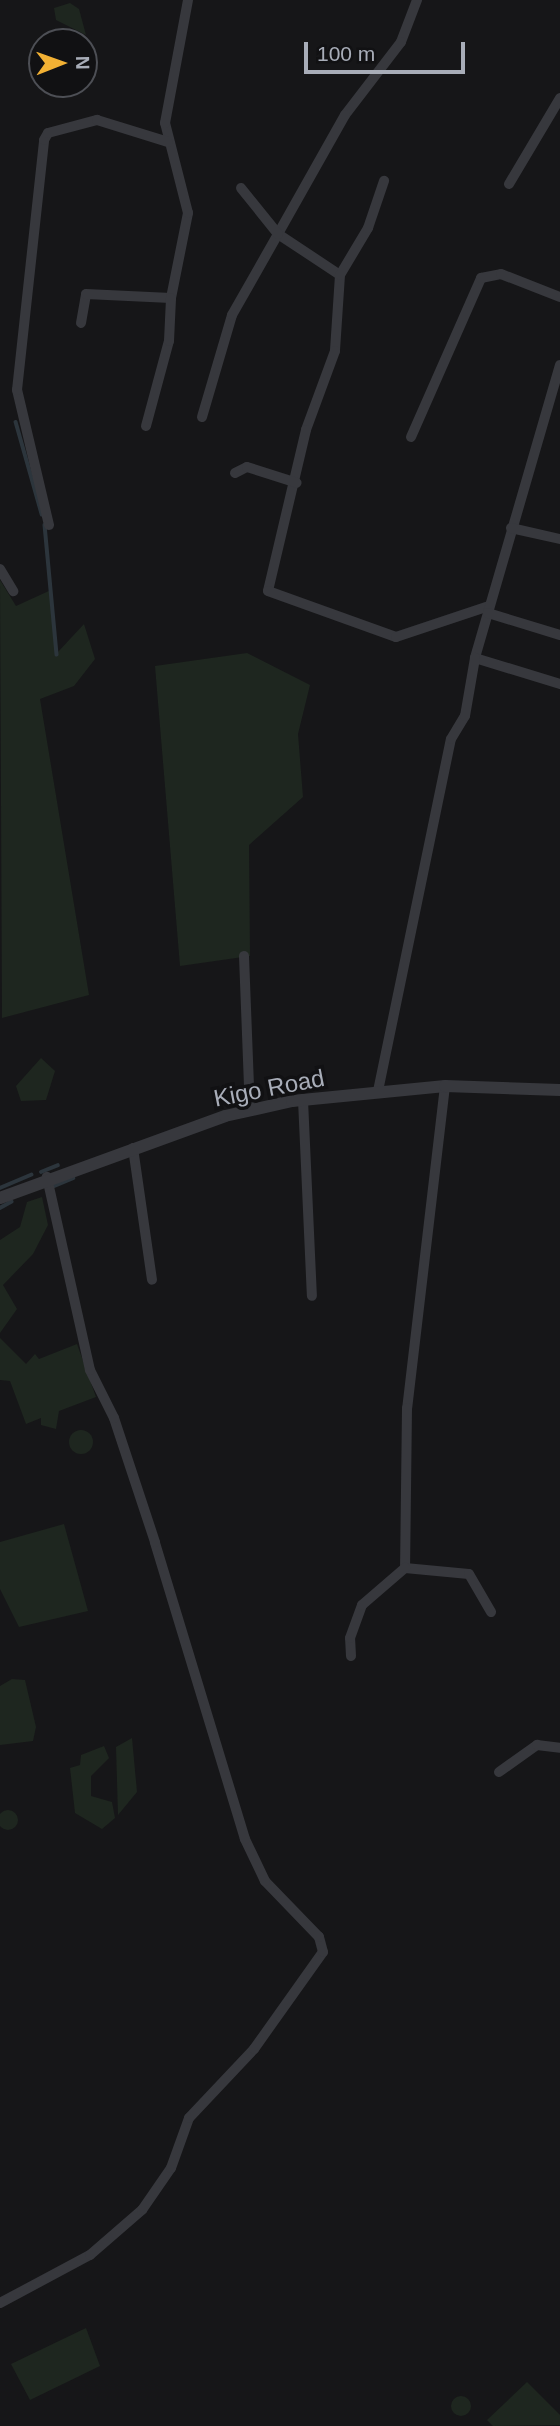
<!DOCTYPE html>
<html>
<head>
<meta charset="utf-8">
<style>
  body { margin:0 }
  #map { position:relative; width:560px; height:2426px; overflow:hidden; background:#161618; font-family:Arial,sans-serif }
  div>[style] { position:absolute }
  .green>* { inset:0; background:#1e261f }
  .round { border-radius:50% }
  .stream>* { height:3.5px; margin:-1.75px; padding:0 1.75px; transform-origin:1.75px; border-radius:1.75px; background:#2c353c }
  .minor>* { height:10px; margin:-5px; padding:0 5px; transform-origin:5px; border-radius:5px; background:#37383d }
  .tertiary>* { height:12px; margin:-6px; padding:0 6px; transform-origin:6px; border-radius:6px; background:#37383d }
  span { translate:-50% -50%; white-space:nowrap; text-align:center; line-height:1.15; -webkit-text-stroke:7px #111113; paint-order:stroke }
  .street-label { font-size:24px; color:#a8adb8 }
  .north { position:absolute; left:28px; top:28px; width:70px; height:70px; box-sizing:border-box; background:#111113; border:2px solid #4d4f55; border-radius:50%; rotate:89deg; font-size:19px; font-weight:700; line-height:28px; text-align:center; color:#a8adb8 }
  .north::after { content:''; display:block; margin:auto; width:24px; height:32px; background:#f2b134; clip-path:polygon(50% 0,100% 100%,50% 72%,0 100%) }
  .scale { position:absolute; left:304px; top:42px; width:161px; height:32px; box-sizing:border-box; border:4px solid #a8adb8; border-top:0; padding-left:9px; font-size:21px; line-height:24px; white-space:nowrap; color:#a8adb8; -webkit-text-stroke:5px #111113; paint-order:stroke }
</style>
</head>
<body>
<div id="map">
  <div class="green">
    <i style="clip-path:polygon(70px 3px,79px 9px,86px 35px,56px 20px,54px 8px)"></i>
    <i style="clip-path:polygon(0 580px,16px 606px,51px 590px,57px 653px,84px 624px,95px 659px,74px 686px,40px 699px,89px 995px,2px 1018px)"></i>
    <i style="clip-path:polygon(247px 653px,310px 685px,298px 734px,303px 797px,249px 845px,250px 956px,180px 966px,155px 666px)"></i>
    <i style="clip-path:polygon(41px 1058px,55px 1071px,46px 1100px,21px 1101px,16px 1086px)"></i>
    <i style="clip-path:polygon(42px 1197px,48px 1225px,33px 1254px,3px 1285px,17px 1309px,0 1333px,0 1240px,20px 1227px,27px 1202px)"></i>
    <i style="clip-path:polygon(0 1338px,26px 1364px,35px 1354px,39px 1359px,77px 1344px,96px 1397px,59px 1411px,56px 1429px,41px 1425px,41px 1418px,26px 1424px,10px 1381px,0 1380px)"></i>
    <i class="round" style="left:69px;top:1430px;width:24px;height:24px"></i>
    <i style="clip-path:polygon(64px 1524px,88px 1611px,19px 1627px,0 1589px,0 1542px)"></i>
    <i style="clip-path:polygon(12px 1679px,25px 1680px,36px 1727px,33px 1741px,0 1745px,0 1686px)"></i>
    <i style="clip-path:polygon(132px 1738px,137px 1792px,118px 1815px,116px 1747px)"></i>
    <i style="clip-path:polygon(104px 1746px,109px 1758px,91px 1776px,91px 1796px,112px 1802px,115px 1818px,102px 1829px,75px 1813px,70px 1768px,80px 1765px,81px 1755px)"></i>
    <i class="round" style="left:-2px;top:1810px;width:20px;height:20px"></i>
    <i style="clip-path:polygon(86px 2328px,100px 2366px,30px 2400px,11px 2364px)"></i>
    <i style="clip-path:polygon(527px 2382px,560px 2415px,560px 2425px,493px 2426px,487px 2420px)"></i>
    <i class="round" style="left:451px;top:2396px;width:20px;height:20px"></i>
  </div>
  <div class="stream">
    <i style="left:16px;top:422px;width:96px;rotate:74.2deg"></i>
    <i style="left:45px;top:525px;width:130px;rotate:84.7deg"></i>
    <i style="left:41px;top:1172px;width:18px;rotate:-22deg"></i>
    <i style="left:52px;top:1187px;width:23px;rotate:-23deg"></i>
    <i style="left:0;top:1188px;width:34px;rotate:-23deg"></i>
    <i style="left:0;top:1208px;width:13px;rotate:-29deg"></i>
  </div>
  <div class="minor">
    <i style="left:417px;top:0;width:45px;rotate:110.9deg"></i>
    <i style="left:401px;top:42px;width:92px;rotate:127.5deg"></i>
    <i style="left:345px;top:115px;width:137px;rotate:119.4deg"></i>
    <i style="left:278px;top:234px;width:74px;rotate:33.5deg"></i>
    <i style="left:340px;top:275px;width:76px;rotate:93.8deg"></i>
    <i style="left:335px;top:351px;width:84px;rotate:110.2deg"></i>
    <i style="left:306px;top:430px;width:165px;rotate:103.3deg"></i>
    <i style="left:268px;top:591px;width:136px;rotate:19.8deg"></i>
    <i style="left:396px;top:637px;width:98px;rotate:-18.4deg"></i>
    <i style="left:509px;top:184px;width:100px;rotate:-59.3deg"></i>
    <i style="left:340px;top:275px;width:55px;rotate:-59.2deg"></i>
    <i style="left:368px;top:228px;width:50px;rotate:-71.2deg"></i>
    <i style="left:81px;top:323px;width:29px;rotate:-80deg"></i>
    <i style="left:86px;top:294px;width:85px;rotate:2.7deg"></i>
    <i style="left:171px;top:298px;width:87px;rotate:-78.7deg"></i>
    <i style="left:188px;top:213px;width:93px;rotate:-104.3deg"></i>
    <i style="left:165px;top:123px;width:125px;rotate:-79.4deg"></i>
    <i style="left:560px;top:365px;width:305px;rotate:106.2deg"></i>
    <i style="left:475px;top:658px;width:89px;rotate:17deg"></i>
    <i style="left:202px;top:417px;width:106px;rotate:-73.6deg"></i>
    <i style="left:232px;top:315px;width:93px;rotate:-60.4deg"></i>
    <i style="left:278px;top:234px;width:59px;rotate:-128.8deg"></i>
    <i style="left:146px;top:426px;width:88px;rotate:-74.9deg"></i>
    <i style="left:169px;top:341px;width:43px;rotate:-87.3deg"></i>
    <i style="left:411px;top:437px;width:174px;rotate:-66.2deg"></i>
    <i style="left:481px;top:278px;width:20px;rotate:-11deg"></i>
    <i style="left:501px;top:274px;width:63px;rotate:21.3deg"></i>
    <i style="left:235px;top:473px;width:13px;rotate:-27deg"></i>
    <i style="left:247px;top:467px;width:52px;rotate:17.7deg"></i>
    <i style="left:49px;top:525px;width:139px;rotate:-103.3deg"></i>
    <i style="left:17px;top:390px;width:251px;rotate:-83.8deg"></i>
    <i style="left:44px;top:140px;width:8px;rotate:-60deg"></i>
    <i style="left:48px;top:133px;width:51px;rotate:-14.9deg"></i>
    <i style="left:97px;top:120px;width:74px;rotate:17.2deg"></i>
    <i style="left:511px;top:528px;width:50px;rotate:12.7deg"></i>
    <i style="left:0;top:569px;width:26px;rotate:59deg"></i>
    <i style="left:488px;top:613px;width:75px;rotate:17deg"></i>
    <i style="left:244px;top:956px;width:154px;rotate:87.8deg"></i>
    <i style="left:445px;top:1086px;width:324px;rotate:96.7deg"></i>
    <i style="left:407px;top:1408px;width:160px;rotate:90.7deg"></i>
    <i style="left:405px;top:1568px;width:64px;rotate:5.4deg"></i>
    <i style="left:469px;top:1574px;width:44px;rotate:59.9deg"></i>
    <i style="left:378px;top:1091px;width:359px;rotate:-78.3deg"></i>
    <i style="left:451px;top:739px;width:27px;rotate:-59deg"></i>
    <i style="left:465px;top:716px;width:59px;rotate:-80.2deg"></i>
    <i style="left:303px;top:1100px;width:196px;rotate:87.4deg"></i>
    <i style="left:133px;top:1148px;width:133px;rotate:81.8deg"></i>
    <i style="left:351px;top:1656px;width:18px;rotate:-93deg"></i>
    <i style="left:350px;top:1638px;width:35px;rotate:-70deg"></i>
    <i style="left:362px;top:1605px;width:57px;rotate:-40.7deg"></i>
    <i style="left:499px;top:1772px;width:47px;rotate:-35.4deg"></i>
    <i style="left:537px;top:1745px;width:23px;rotate:7deg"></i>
    <i style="left:0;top:2303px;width:102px;rotate:-28.1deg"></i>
    <i style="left:90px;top:2255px;width:69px;rotate:-40.9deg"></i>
    <i style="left:142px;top:2210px;width:51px;rotate:-55.4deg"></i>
    <i style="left:171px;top:2168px;width:53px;rotate:-70.2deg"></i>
    <i style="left:189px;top:2118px;width:95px;rotate:-46.7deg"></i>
    <i style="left:254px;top:2049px;width:119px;rotate:-54.6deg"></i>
    <i style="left:323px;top:1952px;width:16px;rotate:-105deg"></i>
    <i style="left:319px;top:1937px;width:78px;rotate:-134deg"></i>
    <i style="left:265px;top:1881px;width:47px;rotate:-115.5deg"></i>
    <i style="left:245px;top:1839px;width:310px;rotate:-106.9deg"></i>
    <i style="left:155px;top:1542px;width:131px;rotate:-108.3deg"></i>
    <i style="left:114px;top:1418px;width:54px;rotate:-116.6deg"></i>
    <i style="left:90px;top:1370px;width:198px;rotate:-102.6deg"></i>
  </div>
  <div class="tertiary">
    <i style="left:0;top:1198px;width:239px;rotate:-20deg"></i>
    <i style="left:225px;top:1116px;width:69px;rotate:-12.6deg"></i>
    <i style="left:292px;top:1101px;width:154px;rotate:-5.6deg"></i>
    <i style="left:445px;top:1086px;width:115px;rotate:2deg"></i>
  </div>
  <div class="street-label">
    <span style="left:269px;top:1088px;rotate:-11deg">Kigo Road</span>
  </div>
  <div class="north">N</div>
  <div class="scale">100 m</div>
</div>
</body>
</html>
